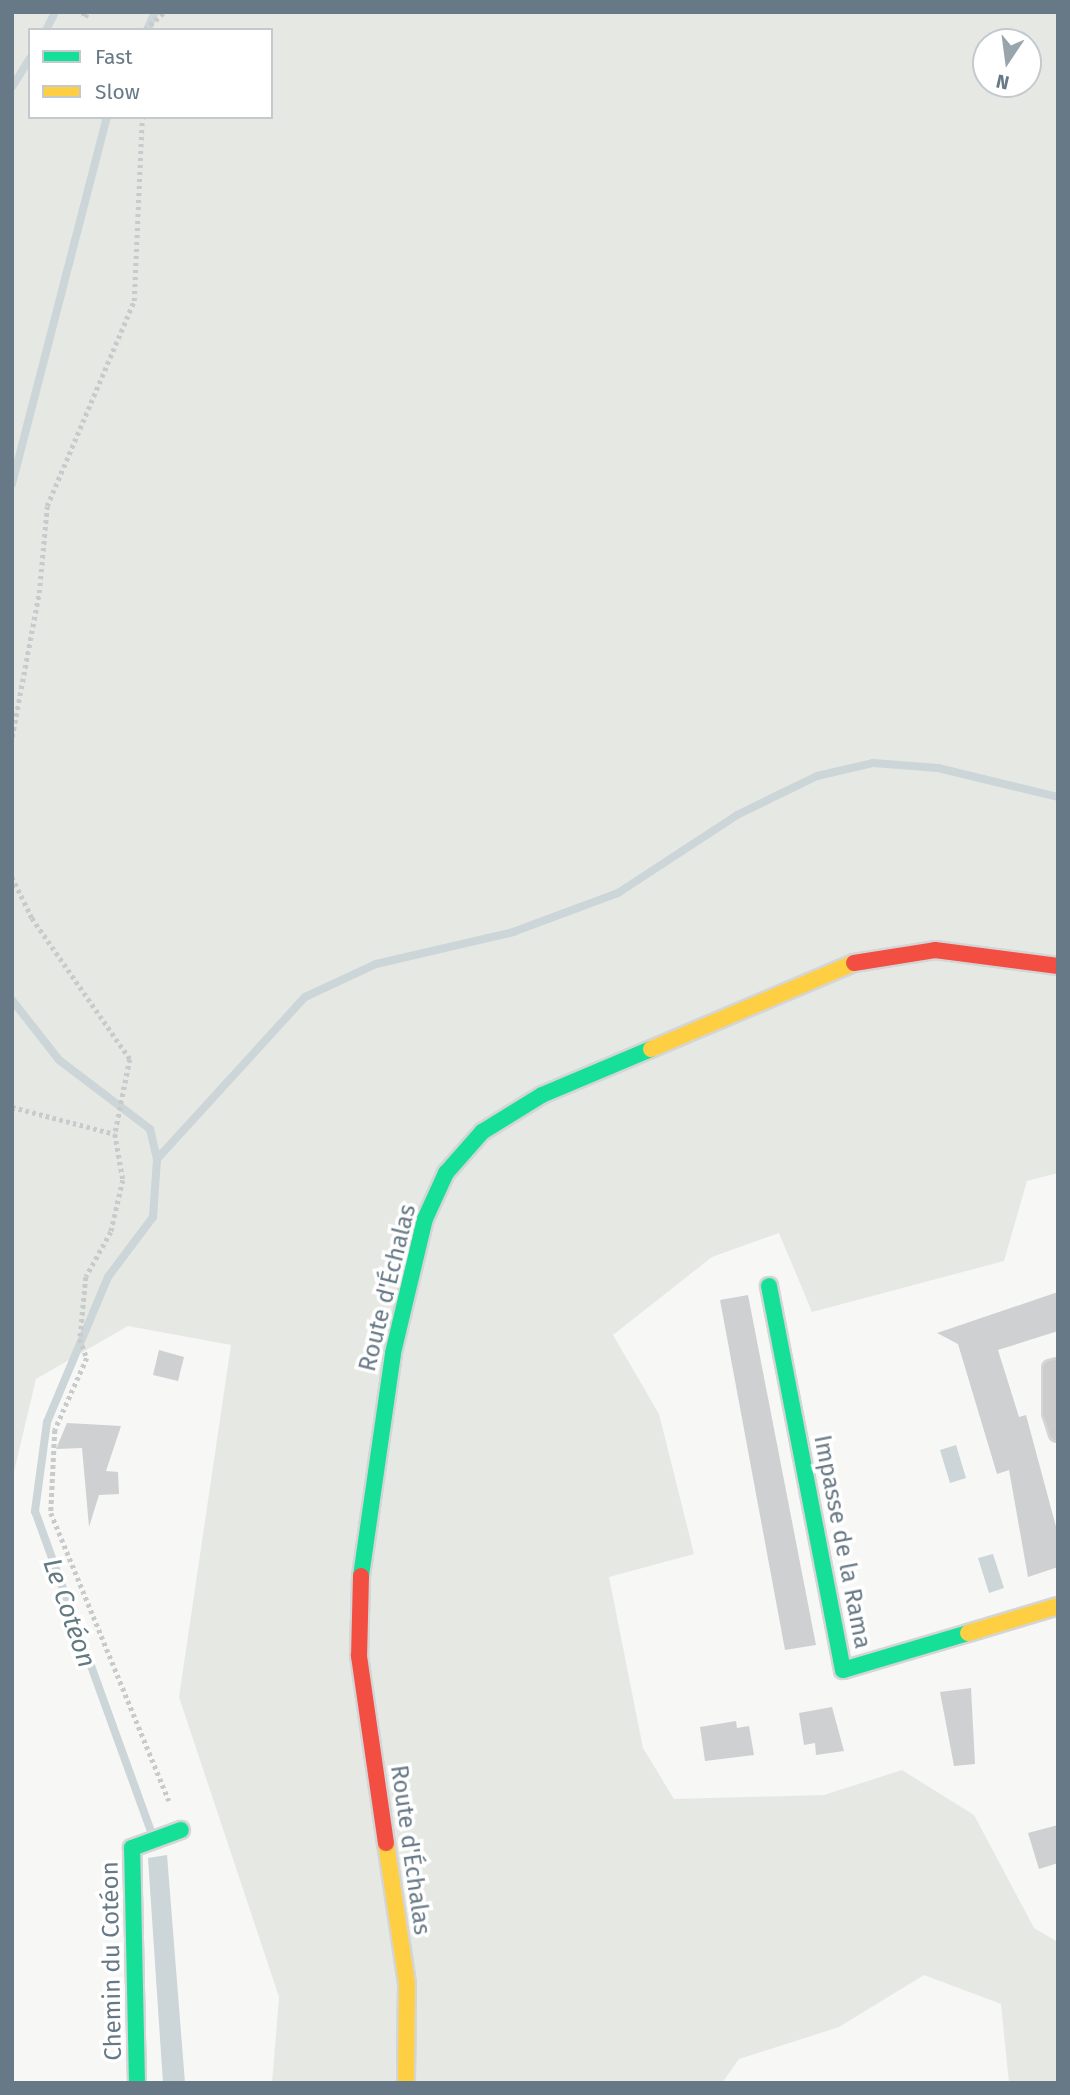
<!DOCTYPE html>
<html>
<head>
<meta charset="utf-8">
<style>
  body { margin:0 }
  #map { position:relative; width:1070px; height:2095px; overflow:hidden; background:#f7f7f6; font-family:"Fira Sans",sans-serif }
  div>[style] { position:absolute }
  .green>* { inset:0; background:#e6e9e3 }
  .water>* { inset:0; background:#ccd5d7 }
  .stream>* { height:8px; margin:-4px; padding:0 4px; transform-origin:4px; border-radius:4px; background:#ccd5d7 }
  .building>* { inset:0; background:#ced0d1 }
  .path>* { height:4.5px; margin-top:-2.25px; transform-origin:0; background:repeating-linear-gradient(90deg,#c8cacb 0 3.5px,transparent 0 7px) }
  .roads { filter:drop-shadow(2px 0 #d4d5d6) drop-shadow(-2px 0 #d4d5d6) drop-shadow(0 2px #d4d5d6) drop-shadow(0 -2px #d4d5d6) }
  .lane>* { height:16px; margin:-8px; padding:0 8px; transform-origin:8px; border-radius:8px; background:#cccccd }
  .fast>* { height:16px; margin:-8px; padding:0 8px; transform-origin:8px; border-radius:8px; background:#16e098 }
  .slow>* { height:16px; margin:-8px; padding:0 8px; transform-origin:8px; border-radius:8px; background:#ffcf43 }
  .jam>* { height:16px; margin:-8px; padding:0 8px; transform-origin:8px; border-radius:8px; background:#f24e42 }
  span { translate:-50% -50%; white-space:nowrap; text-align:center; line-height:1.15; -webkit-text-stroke:7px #fff; paint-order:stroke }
  .street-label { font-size:24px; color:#677986 }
  .water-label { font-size:26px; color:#637a82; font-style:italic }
  .frame { position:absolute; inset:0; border:14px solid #677986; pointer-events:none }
  .legend { position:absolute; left:28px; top:28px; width:245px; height:91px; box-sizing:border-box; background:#fff; border:2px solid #c2c9cf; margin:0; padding:9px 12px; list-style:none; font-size:21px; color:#677986 }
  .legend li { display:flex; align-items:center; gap:14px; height:35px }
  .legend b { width:35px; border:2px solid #c2c9cf }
  .north { position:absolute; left:972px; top:28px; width:70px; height:70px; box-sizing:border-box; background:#fff; border:2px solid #c2c9cf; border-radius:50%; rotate:193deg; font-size:19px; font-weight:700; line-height:28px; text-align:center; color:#677986 }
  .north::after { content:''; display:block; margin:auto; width:24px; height:32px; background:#99a5ad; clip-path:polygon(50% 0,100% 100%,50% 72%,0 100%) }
</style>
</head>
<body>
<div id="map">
  <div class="green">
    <i style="clip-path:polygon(evenodd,12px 12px,1058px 12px,1058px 1173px,1027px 1181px,1004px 1261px,812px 1312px,779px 1233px,712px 1257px,613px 1335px,659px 1414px,694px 1554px,609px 1577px,643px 1748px,674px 1799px,824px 1795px,902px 1770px,974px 1815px,1034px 1928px,1058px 1942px,1058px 2083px,1009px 2083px,1001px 2004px,924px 1975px,839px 2027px,739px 2059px,722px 2083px,272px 2083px,279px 1997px,179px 1697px,231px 1345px,128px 1326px,36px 1379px,12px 1480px,12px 12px,30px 30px,271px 30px,271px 117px,30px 117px,30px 30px,12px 12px,986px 42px,1028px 42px,1028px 84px,986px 84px,986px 42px)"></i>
  </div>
  <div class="water">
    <i style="clip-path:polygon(956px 1445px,966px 1478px,950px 1483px,940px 1450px)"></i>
    <i style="clip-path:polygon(993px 1554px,1004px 1588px,989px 1593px,978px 1558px)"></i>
    <i style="clip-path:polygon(167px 1855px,185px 2083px,163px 2083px,148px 1858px)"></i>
  </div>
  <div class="stream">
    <i style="left:46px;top:30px;width:20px;rotate:-63deg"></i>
    <i style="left:147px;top:30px;width:20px;rotate:-66deg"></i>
    <i style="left:12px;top:87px;width:34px;rotate:-58deg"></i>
    <i style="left:12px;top:484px;width:379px;rotate:-75.5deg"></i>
    <i style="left:12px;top:1000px;width:76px;rotate:51.9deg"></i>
    <i style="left:59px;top:1060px;width:114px;rotate:37.2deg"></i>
    <i style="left:150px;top:1129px;width:31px;rotate:77deg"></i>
    <i style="left:157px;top:1159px;width:58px;rotate:93.9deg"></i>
    <i style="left:153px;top:1217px;width:75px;rotate:126.9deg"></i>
    <i style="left:108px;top:1277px;width:157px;rotate:112.8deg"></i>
    <i style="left:47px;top:1422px;width:90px;rotate:97.7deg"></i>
    <i style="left:35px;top:1511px;width:340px;rotate:70.1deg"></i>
    <i style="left:157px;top:1159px;width:219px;rotate:-47.6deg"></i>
    <i style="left:305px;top:997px;width:78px;rotate:-24.9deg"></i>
    <i style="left:376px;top:964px;width:141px;rotate:-13.1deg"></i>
    <i style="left:513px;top:932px;width:112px;rotate:-20.4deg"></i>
    <i style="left:618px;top:893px;width:142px;rotate:-33.2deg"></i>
    <i style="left:737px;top:815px;width:89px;rotate:-26deg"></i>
    <i style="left:817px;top:776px;width:57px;rotate:-13.1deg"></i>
    <i style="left:873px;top:763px;width:65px;rotate:4.4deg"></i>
    <i style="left:938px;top:768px;width:123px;rotate:13.6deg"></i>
  </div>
  <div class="building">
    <i style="clip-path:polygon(1058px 1292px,1058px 1331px,998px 1350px,1019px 1417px,1026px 1415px,1058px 1534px,1058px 1567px,1028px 1577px,1009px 1470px,997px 1474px,958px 1344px,937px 1333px)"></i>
    <i style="clip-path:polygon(748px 1295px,816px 1645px,785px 1650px,720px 1300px)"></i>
    <i style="clip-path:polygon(159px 1350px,184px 1357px,178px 1381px,153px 1375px)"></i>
    <i style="clip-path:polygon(67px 1423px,121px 1426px,106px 1471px,118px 1472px,119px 1494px,99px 1495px,89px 1527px,82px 1448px,56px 1449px)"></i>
    <i style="clip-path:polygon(971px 1688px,975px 1764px,954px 1766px,940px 1692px)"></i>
    <i style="clip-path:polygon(832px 1707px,844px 1751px,816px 1755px,815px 1743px,804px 1745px,799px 1713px)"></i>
    <i style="clip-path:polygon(736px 1721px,737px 1728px,749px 1726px,754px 1755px,705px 1761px,700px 1727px)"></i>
    <i style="clip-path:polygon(1058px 1825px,1058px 1863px,1039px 1869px,1028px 1833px)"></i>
  </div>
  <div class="path">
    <i style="left:83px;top:12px;width:5px;rotate:68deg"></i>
    <i style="left:85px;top:17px;width:6px;rotate:-59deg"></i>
    <i style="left:145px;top:30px;width:26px;rotate:-43deg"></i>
    <i style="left:12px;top:737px;width:147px;rotate:-79.4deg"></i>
    <i style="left:39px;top:593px;width:87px;rotate:-84.7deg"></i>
    <i style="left:47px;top:506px;width:223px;rotate:-67deg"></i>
    <i style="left:134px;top:301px;width:184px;rotate:-87.5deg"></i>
    <i style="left:12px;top:877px;width:46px;rotate:64deg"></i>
    <i style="left:32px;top:918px;width:172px;rotate:55.2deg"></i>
    <i style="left:130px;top:1059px;width:76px;rotate:101.3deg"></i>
    <i style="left:115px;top:1134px;width:47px;rotate:80.1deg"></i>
    <i style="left:123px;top:1180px;width:53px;rotate:103deg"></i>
    <i style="left:111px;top:1232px;width:51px;rotate:119.1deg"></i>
    <i style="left:86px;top:1277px;width:62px;rotate:95.5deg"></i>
    <i style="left:80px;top:1339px;width:20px;rotate:70deg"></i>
    <i style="left:87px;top:1358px;width:79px;rotate:114deg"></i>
    <i style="left:55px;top:1430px;width:83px;rotate:92.8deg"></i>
    <i style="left:51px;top:1513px;width:311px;rotate:67.7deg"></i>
    <i style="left:12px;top:1107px;width:106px;rotate:14.7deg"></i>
  </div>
  <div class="roads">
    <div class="lane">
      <i style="left:1058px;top:1367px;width:7px;rotate:164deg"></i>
      <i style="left:1051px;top:1369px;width:43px;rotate:90deg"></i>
      <i style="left:1051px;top:1412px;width:22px;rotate:72deg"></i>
    </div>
    <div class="fast">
      <i style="left:769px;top:1286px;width:391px;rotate:79.1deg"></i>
      <i style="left:843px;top:1670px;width:130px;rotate:-16.5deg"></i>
      <i style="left:361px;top:1576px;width:225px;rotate:-81.8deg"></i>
      <i style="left:393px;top:1353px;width:138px;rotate:-76.6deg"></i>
      <i style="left:425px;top:1219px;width:51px;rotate:-65.5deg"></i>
      <i style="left:446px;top:1173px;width:55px;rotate:-48.7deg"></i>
      <i style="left:482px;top:1132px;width:70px;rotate:-31.7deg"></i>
      <i style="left:542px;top:1095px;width:118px;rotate:-22.9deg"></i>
      <i style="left:137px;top:2083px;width:235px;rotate:-91.2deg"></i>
      <i style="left:132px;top:1848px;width:52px;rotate:-20.2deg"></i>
    </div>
    <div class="slow">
      <i style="left:651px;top:1049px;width:220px;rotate:-23deg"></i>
      <i style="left:968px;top:1633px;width:94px;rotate:-16.7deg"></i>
      <i style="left:386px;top:1843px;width:143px;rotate:81.5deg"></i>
      <i style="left:407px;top:1984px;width:99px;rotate:90.6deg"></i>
    </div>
    <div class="jam">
      <i style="left:854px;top:963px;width:82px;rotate:-9.1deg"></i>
      <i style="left:935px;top:950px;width:124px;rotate:7.4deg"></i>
      <i style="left:361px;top:1576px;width:80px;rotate:91.4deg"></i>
      <i style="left:359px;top:1656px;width:189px;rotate:81.8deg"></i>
    </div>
  </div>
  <div class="street-label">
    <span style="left:388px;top:1288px;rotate:-76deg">Route d'Échalas</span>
    <span style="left:842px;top:1542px;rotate:79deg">Impasse de la Rama</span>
    <span style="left:410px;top:1850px;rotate:82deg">Route d'Échalas</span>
    <span style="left:112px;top:1961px;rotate:-91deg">Chemin du Cotéon</span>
  </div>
  <div class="water-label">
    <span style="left:69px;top:1613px;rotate:71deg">Le Cotéon</span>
  </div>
  <div class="frame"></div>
  <ul class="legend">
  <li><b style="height:9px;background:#16e098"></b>Fast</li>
  <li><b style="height:9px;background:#ffcf43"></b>Slow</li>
  </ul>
  <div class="north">N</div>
</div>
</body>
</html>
